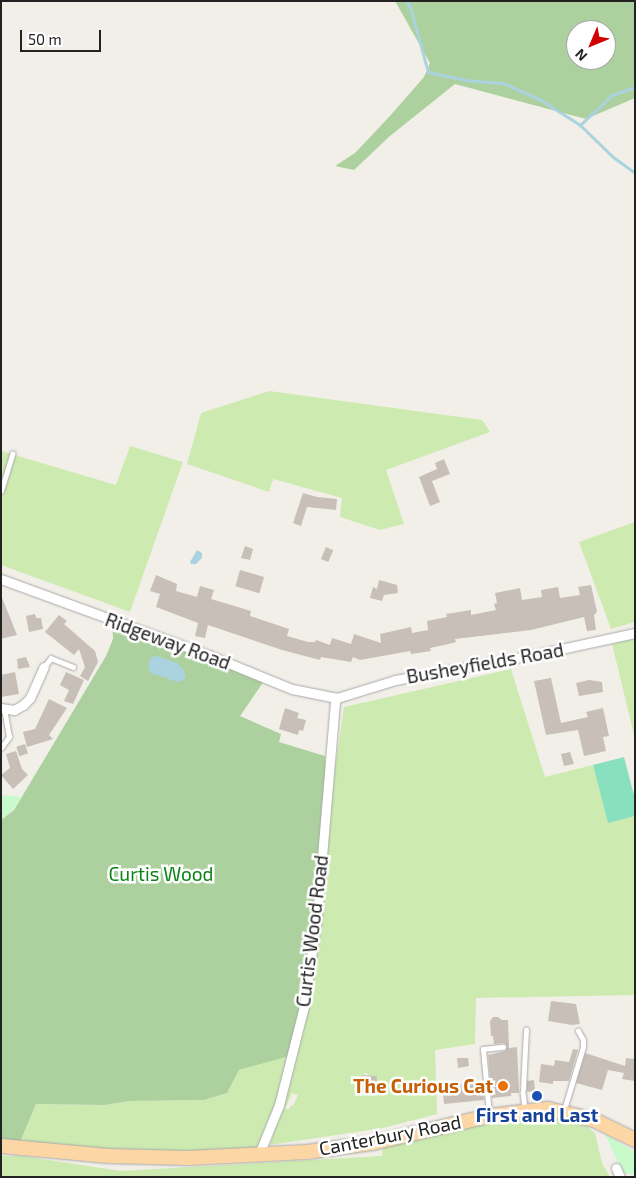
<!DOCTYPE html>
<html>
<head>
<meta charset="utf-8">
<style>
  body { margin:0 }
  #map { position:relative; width:636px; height:1178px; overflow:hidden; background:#f2efe9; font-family:"Exo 2",sans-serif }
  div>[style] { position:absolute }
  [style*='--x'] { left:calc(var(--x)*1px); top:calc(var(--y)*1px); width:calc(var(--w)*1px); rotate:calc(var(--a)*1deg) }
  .grass>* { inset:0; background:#cdebb0 }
  .forest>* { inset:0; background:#add19e }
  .park>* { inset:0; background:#c8facc }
  .pitch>* { inset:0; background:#88e0be }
  .water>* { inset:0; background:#aad3df }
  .stream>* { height:3px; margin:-1.5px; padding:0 1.5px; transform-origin:1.5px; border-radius:1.5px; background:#aad3df }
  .building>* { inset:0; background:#c7bfb8; transform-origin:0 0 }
  .roads { filter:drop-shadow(0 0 1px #a9a9a9) drop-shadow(0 0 1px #a9a9a9) }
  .service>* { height:4.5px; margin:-2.25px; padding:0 2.25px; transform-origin:2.25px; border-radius:2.25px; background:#fff }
  .minor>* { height:9px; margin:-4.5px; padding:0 4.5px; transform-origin:4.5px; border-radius:4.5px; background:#fff }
  .primary>* { height:14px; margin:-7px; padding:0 7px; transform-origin:7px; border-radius:7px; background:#fcd6a4 }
  .dots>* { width:14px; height:14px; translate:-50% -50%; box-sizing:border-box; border:2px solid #fff; border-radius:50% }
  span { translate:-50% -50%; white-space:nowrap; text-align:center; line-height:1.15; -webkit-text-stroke:5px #fff; paint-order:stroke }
  .street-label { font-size:19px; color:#222 }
  .park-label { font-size:19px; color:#0c8416 }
  .food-label { font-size:19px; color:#c56008; font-weight:700 }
  .right { translate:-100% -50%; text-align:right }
  .transit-label { font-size:19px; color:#164399; font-weight:700 }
  .frame { position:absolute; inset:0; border:2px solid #222; pointer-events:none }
  .north { position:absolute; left:566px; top:20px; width:50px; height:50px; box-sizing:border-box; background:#fff; border:1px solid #a7a7a7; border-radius:50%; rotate:225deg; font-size:14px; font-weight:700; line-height:20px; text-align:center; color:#222 }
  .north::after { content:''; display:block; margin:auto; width:18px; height:22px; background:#d40000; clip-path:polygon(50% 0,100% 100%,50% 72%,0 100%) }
  .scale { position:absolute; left:20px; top:30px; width:81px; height:22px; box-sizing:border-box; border:2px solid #222; border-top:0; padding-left:6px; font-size:15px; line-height:18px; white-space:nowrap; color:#222; -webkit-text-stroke:4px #fff; paint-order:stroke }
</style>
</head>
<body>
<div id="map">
  <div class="grass">
    <i style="clip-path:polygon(269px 391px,482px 420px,490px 432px,386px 470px,404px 524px,380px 530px,340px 517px,342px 498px,273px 479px,269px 492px,187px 464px,201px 413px)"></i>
    <i style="clip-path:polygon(130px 446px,183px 462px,130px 612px,1px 565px,1px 451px,116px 485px)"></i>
    <i style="clip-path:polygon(635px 522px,635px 622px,611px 629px,579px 542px)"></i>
    <i style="clip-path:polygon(633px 638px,635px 644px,635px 739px,612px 644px)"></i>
    <i style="clip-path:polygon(evenodd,511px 669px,545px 777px,593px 765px,608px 822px,635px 816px,635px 995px,476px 998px,475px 1044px,435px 1050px,437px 1114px,383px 1128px,270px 1145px,297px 1054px,293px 1055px,259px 1154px,18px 1147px,36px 1104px,105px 1105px,130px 1101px,204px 1100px,227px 1093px,239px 1070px,293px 1054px,344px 707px,511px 669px,364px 1073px,368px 1074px,367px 1080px,377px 1076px,377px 1081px,382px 1082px,381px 1089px,377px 1089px,376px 1094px,362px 1093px,364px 1073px,511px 669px,292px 1093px,298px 1095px,293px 1106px,291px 1105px,289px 1109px,285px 1109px,292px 1093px)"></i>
    <i style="clip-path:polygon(530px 1117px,561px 1117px,586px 1126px,595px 1133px,602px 1163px,610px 1177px,1px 1177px,1px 1156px,22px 1156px,121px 1171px,382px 1156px,383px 1145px,475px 1124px)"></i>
  </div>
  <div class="forest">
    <i style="clip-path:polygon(evenodd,395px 1px,635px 1px,635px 98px,586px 119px,455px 84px,390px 136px,354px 170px,335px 166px,355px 153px,389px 117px,424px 77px,430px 63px,395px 1px,576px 30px,606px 30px,606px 60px,576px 60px,576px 30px)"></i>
    <i style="clip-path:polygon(112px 620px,264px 681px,240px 716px,281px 734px,279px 742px,325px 756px,326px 793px,317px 916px,293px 1055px,239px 1070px,227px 1093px,204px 1100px,130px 1101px,105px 1105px,36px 1104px,18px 1147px,1px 1138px,1px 820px,14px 810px,106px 656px,113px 639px)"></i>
  </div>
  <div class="park">
    <i style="clip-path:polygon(1px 795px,22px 797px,13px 810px,1px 820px)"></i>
    <i style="clip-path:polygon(605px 1134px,635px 1152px,635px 1172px,632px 1175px,622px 1172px)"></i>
  </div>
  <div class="pitch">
    <i style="clip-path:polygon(624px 757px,635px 799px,635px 816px,608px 823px,593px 765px)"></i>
  </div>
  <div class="water">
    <i style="clip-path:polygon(197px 550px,202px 553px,202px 558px,196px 564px,191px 564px,190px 562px)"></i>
    <i style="clip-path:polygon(157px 656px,177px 663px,183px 669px,186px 676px,184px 680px,178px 682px,151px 673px,148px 668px,149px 662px,152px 657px)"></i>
  </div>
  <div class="stream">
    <i style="--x:406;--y:1;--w:7;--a:56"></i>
    <i style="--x:410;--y:7;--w:67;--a:74.5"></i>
    <i style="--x:428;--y:72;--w:38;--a:12"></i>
    <i style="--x:465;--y:80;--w:38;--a:5"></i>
    <i style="--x:503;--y:83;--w:42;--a:24.1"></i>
    <i style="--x:541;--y:100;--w:46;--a:32.7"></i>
    <i style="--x:580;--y:125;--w:46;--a:44.1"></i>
    <i style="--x:613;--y:157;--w:27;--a:36"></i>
    <i style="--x:580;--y:125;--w:44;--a:-43.2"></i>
    <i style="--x:612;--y:95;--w:24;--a:-19"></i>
  </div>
  <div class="building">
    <i style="clip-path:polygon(444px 459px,450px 474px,432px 481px,440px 502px,430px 506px,419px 477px,437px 469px,435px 463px)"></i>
    <i style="clip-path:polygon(303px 493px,317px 497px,337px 499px,336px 510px,307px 507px,301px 526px,293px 523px)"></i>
    <i style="clip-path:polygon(245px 546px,253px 549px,250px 560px,241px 558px)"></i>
    <i style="left:326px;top:547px;width:8px;height:13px;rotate:23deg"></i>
    <i style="left:240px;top:570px;width:25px;height:17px;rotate:16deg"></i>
    <i style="clip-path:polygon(156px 575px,177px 584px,176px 591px,197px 597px,200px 586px,214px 590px,211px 599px,251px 611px,250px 616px,289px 629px,287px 636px,308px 642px,315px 642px,316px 640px,330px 645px,332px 638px,351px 644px,354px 634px,381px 643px,380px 634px,411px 627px,412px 633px,428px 630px,427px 621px,447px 617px,446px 614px,471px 610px,471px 615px,496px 610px,494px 604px,497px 603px,495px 593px,520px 588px,522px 600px,542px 597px,541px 590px,558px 587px,560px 598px,580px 595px,578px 587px,591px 585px,597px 612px,594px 615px,596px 630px,587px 631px,584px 617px,531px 630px,455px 639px,456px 642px,449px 644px,430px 648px,431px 651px,411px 654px,410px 651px,360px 660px,353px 657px,351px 662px,321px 657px,320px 660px,282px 650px,208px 625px,205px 638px,195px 636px,198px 623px,156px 607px,160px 594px,150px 591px)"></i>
    <i style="clip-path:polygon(379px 580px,397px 585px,398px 593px,384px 595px,382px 601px,370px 598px,373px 587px,377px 589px)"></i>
    <i style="clip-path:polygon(1px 595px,17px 635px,1px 639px)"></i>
    <i style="clip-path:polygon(35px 614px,36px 618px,41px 618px,43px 629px,29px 632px,26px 616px)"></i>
    <i style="clip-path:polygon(59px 615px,67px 621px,64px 624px,95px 651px,98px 662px,88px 681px,80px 676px,85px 667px,79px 649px,74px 655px,45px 632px)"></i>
    <i style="clip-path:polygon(26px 657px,30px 667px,18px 669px,17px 659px)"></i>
    <i style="clip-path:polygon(15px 672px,19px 694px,1px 697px,1px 675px)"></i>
    <i style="clip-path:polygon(66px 672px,84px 680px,73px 704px,64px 701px,69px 690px,60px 685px)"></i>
    <i style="clip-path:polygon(551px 678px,561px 723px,588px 717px,586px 712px,603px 708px,609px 736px,603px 737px,606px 751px,584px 756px,578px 730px,546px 735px,534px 681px)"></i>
    <i style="clip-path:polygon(589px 680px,602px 682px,603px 692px,579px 696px,576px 683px)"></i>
    <i style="clip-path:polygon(49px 699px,67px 708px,49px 735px,53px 739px,27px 747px,23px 732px,35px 729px)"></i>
    <i style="clip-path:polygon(285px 708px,299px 713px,297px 718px,306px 720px,303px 731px,299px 730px,298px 735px,279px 729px)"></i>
    <i style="left:25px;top:744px;width:10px;height:9px;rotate:73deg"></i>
    <i style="clip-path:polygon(16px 751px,22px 769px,28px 775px,13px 789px,1px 775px,10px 768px,6px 754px)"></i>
    <i style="clip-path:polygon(570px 752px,574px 764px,564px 766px,561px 754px)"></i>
    <i style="clip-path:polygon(551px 1001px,576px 1004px,580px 1024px,572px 1025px,548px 1021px)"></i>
    <i style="clip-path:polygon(493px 1017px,498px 1017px,502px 1020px,508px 1020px,509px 1048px,517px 1047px,519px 1091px,519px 1093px,511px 1093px,511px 1096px,492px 1098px,488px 1055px,505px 1051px,507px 1047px,504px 1043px,494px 1044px,493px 1036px,491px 1036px,490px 1021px)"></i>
    <i style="clip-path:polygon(573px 1049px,578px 1050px,569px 1081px,553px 1081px,553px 1084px,539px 1082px,541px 1064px,554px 1066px,555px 1060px,569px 1062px)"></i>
    <i style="clip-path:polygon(585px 1053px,625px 1066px,626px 1058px,635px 1059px,635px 1081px,622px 1079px,624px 1073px,608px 1070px,602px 1090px,576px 1083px)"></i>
    <i style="clip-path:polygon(457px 1058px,468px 1058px,469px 1066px,458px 1068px)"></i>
    <i style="left:363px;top:1075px;width:14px;height:18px;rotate:4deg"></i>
    <i style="clip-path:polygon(534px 1080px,535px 1091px,527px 1092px,527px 1081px)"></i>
    <i style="clip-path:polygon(482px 1081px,484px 1100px,444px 1104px,443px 1093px,452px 1093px,452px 1085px)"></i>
  </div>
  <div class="roads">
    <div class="service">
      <i style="--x:1;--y:491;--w:39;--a:-73"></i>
      <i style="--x:44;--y:667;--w:11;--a:-52"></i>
      <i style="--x:51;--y:658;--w:24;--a:22"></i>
      <i style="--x:1;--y:748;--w:14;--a:-54"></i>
      <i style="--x:9;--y:737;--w:28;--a:-100"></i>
      <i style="--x:523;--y:1089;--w:59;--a:-87.1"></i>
      <i style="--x:523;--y:1092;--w:17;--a:83"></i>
      <i style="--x:564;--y:1110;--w:66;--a:-73.2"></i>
      <i style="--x:583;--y:1047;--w:7;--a:-90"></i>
      <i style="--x:583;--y:1040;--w:10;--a:-119"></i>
      <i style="--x:489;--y:1114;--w:65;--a:-95.3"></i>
      <i style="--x:483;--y:1049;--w:20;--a:-6"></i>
    </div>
    <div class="minor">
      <i style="--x:1;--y:579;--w:224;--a:20.1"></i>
      <i style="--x:211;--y:656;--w:87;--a:22.2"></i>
      <i style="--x:292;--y:689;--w:46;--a:11.3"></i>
      <i style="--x:335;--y:701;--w:4;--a:-56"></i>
      <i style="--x:337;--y:698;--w:61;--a:-17.2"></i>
      <i style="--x:395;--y:680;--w:150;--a:-10.3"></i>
      <i style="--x:543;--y:653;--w:94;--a:-12.3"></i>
      <i style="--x:1;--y:708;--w:13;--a:9"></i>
      <i style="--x:14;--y:710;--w:10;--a:-29"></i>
      <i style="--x:23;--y:705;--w:10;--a:-45"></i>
      <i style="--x:30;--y:698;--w:34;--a:-66"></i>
      <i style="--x:259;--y:1154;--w:53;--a:-67.8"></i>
      <i style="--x:279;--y:1105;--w:102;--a:-75.8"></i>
      <i style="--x:304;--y:1006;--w:91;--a:-81.8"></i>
      <i style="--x:317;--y:916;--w:216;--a:-85.2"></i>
      <i style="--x:616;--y:1168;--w:10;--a:66"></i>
    </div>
    <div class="primary">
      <i style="--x:1;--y:1146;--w:108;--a:5.3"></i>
      <i style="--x:109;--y:1156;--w:79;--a:1.5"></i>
      <i style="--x:188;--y:1158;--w:119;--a:-2.9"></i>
      <i style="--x:307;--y:1152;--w:67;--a:-7.8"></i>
      <i style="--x:373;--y:1143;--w:119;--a:-13.1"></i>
      <i style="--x:489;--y:1116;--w:59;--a:-6.8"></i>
      <i style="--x:548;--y:1109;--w:47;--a:13.4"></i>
      <i style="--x:594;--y:1120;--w:46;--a:26"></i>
    </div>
  </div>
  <div class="dots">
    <i style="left:503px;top:1086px;background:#e8710a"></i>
    <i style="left:537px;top:1096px;background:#1a4fb4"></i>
  </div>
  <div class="street-label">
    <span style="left:168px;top:641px;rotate:20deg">Ridgeway Road</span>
    <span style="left:485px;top:663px;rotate:-10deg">Busheyfields Road</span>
    <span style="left:312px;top:931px;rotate:-83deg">Curtis Wood Road</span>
    <span style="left:390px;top:1135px;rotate:-11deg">Canterbury Road</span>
  </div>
  <div class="park-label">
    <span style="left:161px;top:874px">Curtis Wood</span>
  </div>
  <div class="food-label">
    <span class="right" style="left:493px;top:1086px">The Curious Cat</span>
  </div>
  <div class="transit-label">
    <span style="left:537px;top:1115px">First and Last</span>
  </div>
  <div class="frame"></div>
  <div class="north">N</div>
  <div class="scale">50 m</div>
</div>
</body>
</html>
